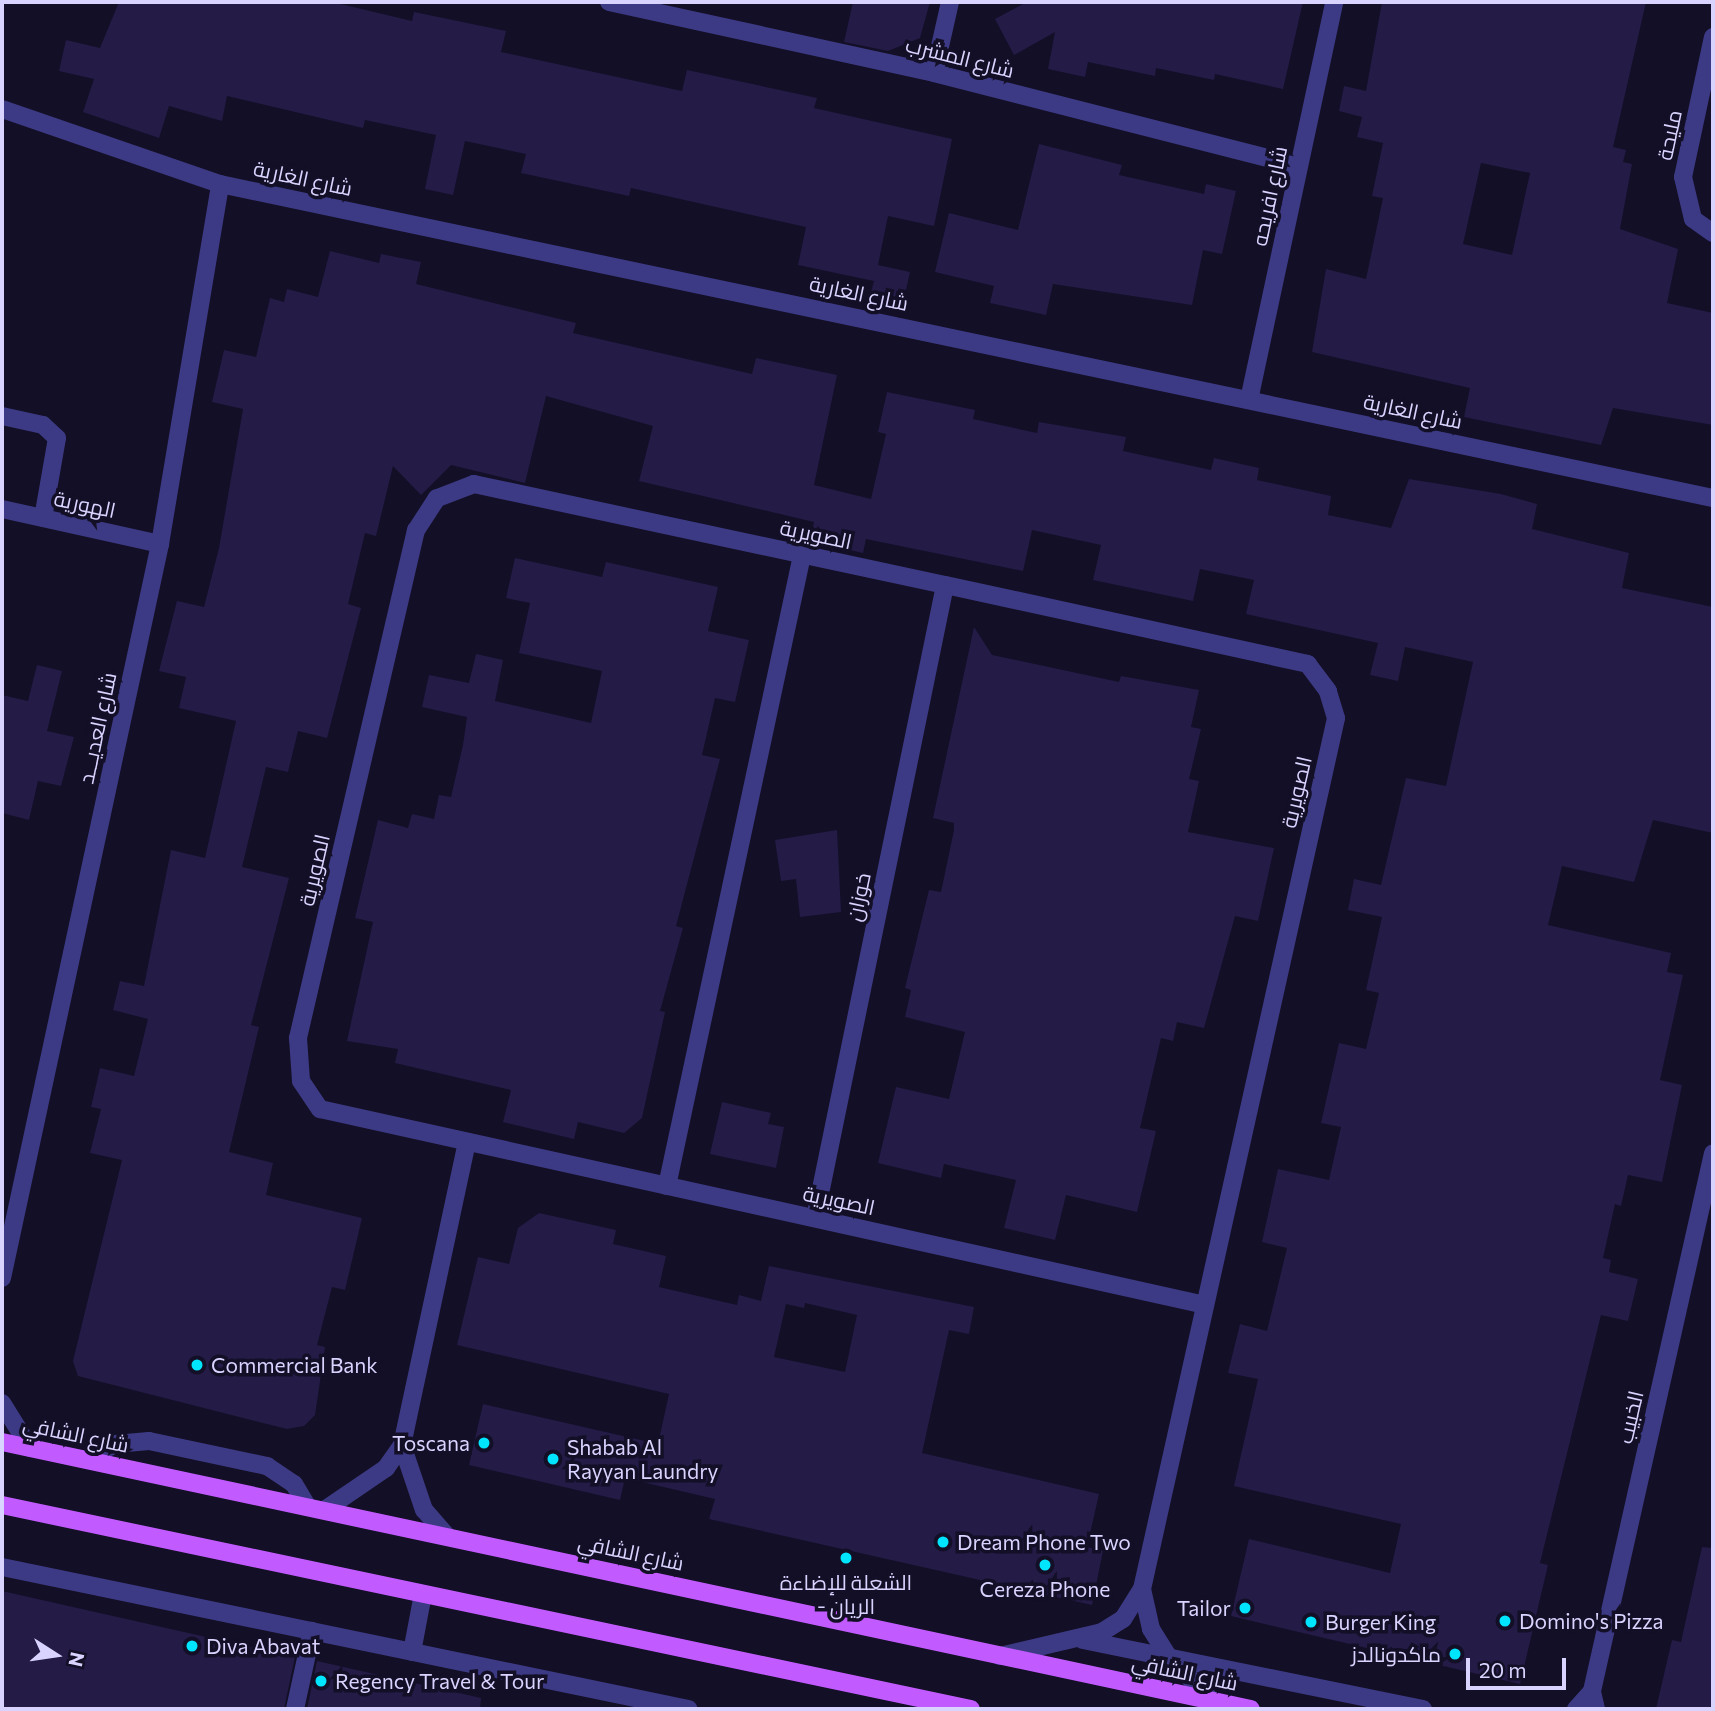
<!DOCTYPE html>
<html>
<head>
<meta charset="utf-8">
<style>
  body { margin:0 }
  #map { position:relative; width:1715px; height:1711px; overflow:hidden; background:#130f26; font-family:Commissioner,Cairo,sans-serif }
  div>[style] { position:absolute }
  [style*='--x'] { left:calc(var(--x)*1px); top:calc(var(--y)*1px); width:calc(var(--w)*1px); rotate:calc(var(--a)*1deg) }
  .building>* { inset:0; background:#241b47 }
  .minor>* { height:18px; margin:-9px; padding:0 9px; transform-origin:9px; border-radius:9px; background:#3d3a85 }
  .major>* { height:18px; margin:-9px; padding:0 9px; transform-origin:9px; border-radius:9px; background:#c25bff }
  .dots>* { width:19px; height:19px; translate:-50% -50%; box-sizing:border-box; border:4px solid #130f26; border-radius:50% }
  span { translate:-50% -50%; white-space:nowrap; text-align:center; line-height:1.15; -webkit-text-stroke:7px #130f26; paint-order:stroke }
  .street-label { font-size:21px; color:#d9d4ff }
  .poi-label { font-size:21px; color:#d9d4ff }
  .left { translate:0 -50%; text-align:left }
  .right { translate:-100% -50%; text-align:right }
  .frame { position:absolute; inset:0; border:4px solid #d9d4ff; pointer-events:none }
  .north { position:absolute; left:21px; top:1620px; width:70px; height:70px; -webkit-text-stroke:5px #130f26; paint-order:stroke; rotate:102deg; font-size:19px; font-weight:700; line-height:28px; text-align:center; color:#d9d4ff }
  .north::after { content:''; display:block; margin:auto; width:24px; height:32px; background:#d9d4ff; clip-path:polygon(50% 0,100% 100%,50% 72%,0 100%) }
  .scale { position:absolute; left:1466px; top:1658px; width:100px; height:32px; box-sizing:border-box; border:4px solid #d9d4ff; border-top:0; padding-left:9px; font-size:21px; line-height:24px; white-space:nowrap; color:#d9d4ff; -webkit-text-stroke:5px #130f26; paint-order:stroke }
</style>
</head>
<body>
<div id="map">
  <div class="building">
    <i style="clip-path:polygon(119px 2px,332px 2px,412px 21px,414px 12px,506px 31px,501px 52px,682px 91px,687px 70px,817px 98px,814px 108px,952px 139px,934px 226px,888px 216px,878px 265px,910px 272px,904px 299px,871px 292px,874px 281px,798px 265px,806px 227px,631px 188px,629px 196px,521px 173px,526px 154px,465px 141px,453px 195px,425px 189px,436px 135px,365px 120px,363px 128px,227px 96px,222px 121px,169px 106px,159px 138px,83px 112px,94px 79px,59px 71px,66px 40px,100px 48px)"></i>
    <i style="clip-path:polygon(853px 2px,930px 2px,920px 38px,888px 51px,844px 42px)"></i>
    <i style="clip-path:polygon(1027px 2px,1303px 2px,1283px 89px,1215px 74px,1214px 80px,1156px 68px,1155px 76px,1088px 62px,1085px 77px,1048px 69px,1055px 32px,1014px 55px,995px 19px)"></i>
    <i style="clip-path:polygon(evenodd,1382px 2px,1646px 2px,1613px 147px,1626px 150px,1623px 162px,1632px 164px,1620px 229px,1678px 249px,1667px 303px,1713px 313px,1713px 425px,1613px 408px,1601px 445px,1464px 417px,1470px 388px,1312px 352px,1326px 269px,1366px 279px,1383px 198px,1372px 196px,1383px 143px,1357px 137px,1362px 117px,1339px 111px,1344px 86px,1366px 91px,1382px 2px,1481px 163px,1530px 173px,1512px 255px,1463px 244px,1481px 163px)"></i>
    <i style="clip-path:polygon(1039px 144px,1122px 165px,1119px 175px,1204px 194px,1206px 184px,1236px 191px,1222px 254px,1203px 250px,1192px 305px,1053px 284px,1046px 315px,990px 303px,994px 286px,935px 272px,949px 213px,1018px 230px)"></i>
    <i style="clip-path:polygon(330px 251px,379px 263px,381px 254px,421px 262px,416px 284px,576px 323px,573px 333px,752px 374px,756px 358px,837px 375px,814px 485px,871px 499px,886px 434px,878px 432px,887px 392px,975px 410px,973px 419px,1037px 433px,1039px 422px,1126px 437px,1123px 451px,1211px 470px,1214px 458px,1259px 468px,1257px 480px,1331px 496px,1328px 515px,1391px 528px,1409px 479px,1501px 494px,1537px 504px,1532px 529px,1629px 553px,1622px 588px,1713px 607px,1713px 833px,1653px 820px,1634px 882px,1562px 866px,1548px 925px,1671px 953px,1667px 972px,1683px 975px,1660px 1080px,1682px 1085px,1662px 1182px,1628px 1175px,1621px 1206px,1615px 1204px,1603px 1258px,1611px 1260px,1609px 1272px,1638px 1279px,1628px 1321px,1601px 1315px,1540px 1563px,1548px 1565px,1520px 1684px,1231px 1616px,1249px 1539px,1390px 1573px,1401px 1524px,1234px 1486px,1258px 1379px,1228px 1373px,1240px 1324px,1267px 1331px,1287px 1248px,1262px 1242px,1278px 1169px,1329px 1180px,1341px 1127px,1321px 1123px,1339px 1043px,1366px 1049px,1379px 993px,1366px 990px,1382px 917px,1348px 910px,1354px 879px,1381px 885px,1406px 778px,1446px 786px,1473px 662px,1405px 647px,1398px 681px,1370px 675px,1378px 643px,1246px 614px,1254px 580px,1200px 569px,1193px 601px,1093px 580px,1101px 545px,1032px 530px,1023px 571px,866px 539px,863px 553px,810px 541px,814px 522px,639px 481px,653px 426px,546px 396px,525px 483px,451px 465px,421px 495px,393px 466px,376px 536px,365px 533px,348px 604px,361px 608px,327px 738px,298px 731px,288px 772px,266px 767px,242px 867px,289px 878px,251px 1025px,259px 1027px,229px 1152px,273px 1163px,266px 1195px,362px 1218px,345px 1290px,332px 1287px,317px 1345px,325px 1347px,315px 1415px,304px 1426px,287px 1429px,78px 1376px,73px 1361px,122px 1160px,90px 1153px,101px 1109px,91px 1107px,100px 1068px,134px 1076px,148px 1019px,113px 1010px,120px 981px,144px 986px,171px 850px,205px 858px,236px 721px,179px 708px,186px 677px,159px 671px,177px 601px,204px 607px,219px 548px,243px 409px,212px 402px,224px 350px,256px 357px,270px 298px,284px 302px,287px 289px,318px 297px)"></i>
    <i style="clip-path:polygon(515px 558px,602px 577px,606px 562px,718px 587px,708px 631px,749px 640px,735px 702px,715px 698px,702px 755px,720px 759px,676px 926px,683px 928px,660px 1011px,665px 1012px,642px 1118px,624px 1133px,578px 1122px,574px 1139px,503px 1122px,511px 1090px,395px 1063px,398px 1049px,347px 1041px,373px 922px,355px 918px,378px 820px,408px 828px,412px 814px,434px 819px,439px 795px,451px 797px,463px 745px,467px 717px,422px 707px,429px 675px,469px 683px,476px 654px,503px 660px,495px 701px,591px 723px,602px 671px,519px 653px,530px 603px,506px 598px)"></i>
    <i style="clip-path:polygon(974px 627px,992px 655px,1119px 682px,1121px 676px,1199px 690px,1191px 727px,1201px 729px,1189px 779px,1199px 781px,1188px 832px,1274px 848px,1258px 921px,1235px 916px,1204px 1028px,1177px 1022px,1173px 1041px,1161px 1038px,1140px 1128px,1156px 1131px,1137px 1212px,1066px 1195px,1055px 1240px,1004px 1228px,1016px 1180px,944px 1164px,941px 1178px,878px 1163px,896px 1087px,949px 1099px,965px 1032px,905px 1017px,911px 990px,905px 988px,929px 890px,941px 892px,954px 830px,954px 823px,933px 818px)"></i>
    <i style="clip-path:polygon(37px 665px,62px 671px,47px 731px,74px 737px,61px 786px,38px 781px,29px 820px,2px 813px,2px 695px,28px 701px)"></i>
    <i style="clip-path:polygon(837px 830px,841px 912px,800px 917px,796px 879px,781px 881px,775px 840px)"></i>
    <i style="clip-path:polygon(722px 1102px,771px 1113px,768px 1124px,784px 1127px,776px 1168px,710px 1154px)"></i>
    <i style="clip-path:polygon(evenodd,539px 1213px,616px 1230px,613px 1244px,666px 1256px,659px 1287px,737px 1305px,739px 1295px,761px 1301px,769px 1266px,974px 1307px,969px 1334px,949px 1330px,922px 1453px,1099px 1494px,1087px 1547px,1103px 1551px,1092px 1605px,709px 1519px,715px 1499px,625px 1478px,620px 1500px,469px 1465px,483px 1404px,658px 1444px,669px 1394px,457px 1345px,478px 1257px,509px 1264px,518px 1228px,539px 1213px,805px 1303px,857px 1315px,845px 1372px,774px 1357px,786px 1304px,804px 1308px,805px 1303px)"></i>
    <i style="clip-path:polygon(1702px 1547px,1713px 1548px,1713px 1709px,1656px 1709px,1672px 1640px,1681px 1642px)"></i>
    <i style="clip-path:polygon(2px 1591px,295px 1657px,284px 1709px,2px 1709px)"></i>
    <i style="clip-path:polygon(317px 1661px,481px 1698px,480px 1709px,307px 1709px)"></i>
  </div>
  <div class="minor">
    <i style="--x:609;--y:2;--w:333;--a:12.3"></i>
    <i style="--x:934;--y:73;--w:376;--a:14.3"></i>
    <i style="--x:1713;--y:37;--w:143;--a:102.1"></i>
    <i style="--x:1683;--y:177;--w:43;--a:76.6"></i>
    <i style="--x:1693;--y:219;--w:24;--a:35"></i>
    <i style="--x:934;--y:73;--w:73;--a:-77.3"></i>
    <i style="--x:2;--y:109;--w:231;--a:19"></i>
    <i style="--x:220;--y:184;--w:1526;--a:11.88"></i>
    <i style="--x:1249;--y:400;--w:407;--a:-77.9"></i>
    <i style="--x:2;--y:416;--w:42;--a:12.4"></i>
    <i style="--x:43;--y:425;--w:19;--a:43"></i>
    <i style="--x:57;--y:438;--w:81;--a:99.9"></i>
    <i style="--x:2;--y:509;--w:162;--a:12.5"></i>
    <i style="--x:667;--y:1186;--w:645;--a:-77.92"></i>
    <i style="--x:815;--y:1218;--w:646;--a:-78.39"></i>
    <i style="--x:2;--y:1278;--w:751;--a:-77.85"></i>
    <i style="--x:160;--y:544;--w:365;--a:-80.5"></i>
    <i style="--x:2;--y:1403;--w:53;--a:58.1"></i>
    <i style="--x:86;--y:1459;--w:33;--a:-27"></i>
    <i style="--x:115;--y:1444;--w:34;--a:-5"></i>
    <i style="--x:149;--y:1441;--w:121;--a:12"></i>
    <i style="--x:267;--y:1466;--w:32;--a:34"></i>
    <i style="--x:294;--y:1484;--w:26;--a:59"></i>
    <i style="--x:326;--y:1509;--w:73;--a:-34.3"></i>
    <i style="--x:386;--y:1468;--w:28;--a:-55"></i>
    <i style="--x:446;--y:1535;--w:33;--a:-131"></i>
    <i style="--x:424;--y:1510;--w:69;--a:-108.7"></i>
    <i style="--x:402;--y:1445;--w:310;--a:-77.9"></i>
    <i style="--x:2;--y:1567;--w:701;--a:11.69"></i>
    <i style="--x:1142;--y:1589;--w:892;--a:-77.44"></i>
    <i style="--x:1336;--y:718;--w:28;--a:-107"></i>
    <i style="--x:1328;--y:691;--w:34;--a:-127"></i>
    <i style="--x:1308;--y:664;--w:371;--a:-167.7"></i>
    <i style="--x:945;--y:585;--w:482;--a:-167.9"></i>
    <i style="--x:474;--y:484;--w:40;--a:159"></i>
    <i style="--x:437;--y:498;--w:38;--a:123"></i>
    <i style="--x:416;--y:530;--w:522;--a:103.08"></i>
    <i style="--x:298;--y:1038;--w:43;--a:86"></i>
    <i style="--x:301;--y:1081;--w:34;--a:56"></i>
    <i style="--x:320;--y:1109;--w:902;--a:12.48"></i>
    <i style="--x:1083;--y:1640;--w:347;--a:11.5"></i>
    <i style="--x:412;--y:1652;--w:59;--a:-79.3"></i>
    <i style="--x:1000;--y:1656;--w:105;--a:-13.2"></i>
    <i style="--x:1102;--y:1632;--w:25;--a:-32"></i>
    <i style="--x:1123;--y:1619;--w:36;--a:-58"></i>
    <i style="--x:1142;--y:1589;--w:41;--a:77.3"></i>
    <i style="--x:1151;--y:1629;--w:31;--a:58"></i>
    <i style="--x:1167;--y:1655;--w:64;--a:45.6"></i>
    <i style="--x:295;--y:1709;--w:80;--a:-77.7"></i>
    <i style="--x:1576;--y:1709;--w:24;--a:-48"></i>
    <i style="--x:1596;--y:1709;--w:18;--a:-103"></i>
    <i style="--x:1592;--y:1691;--w:551;--a:-77.32"></i>
  </div>
  <div class="major">
    <i style="--x:2;--y:1442;--w:1277;--a:12.07"></i>
    <i style="--x:2;--y:1505;--w:990;--a:11.89"></i>
  </div>
  <div class="dots">
    <i style="left:197px;top:1365px;background:#00e5ff"></i>
    <i style="left:484px;top:1443px;background:#00e5ff"></i>
    <i style="left:553px;top:1459px;background:#00e5ff"></i>
    <i style="left:943px;top:1542px;background:#00e5ff"></i>
    <i style="left:846px;top:1558px;background:#00e5ff"></i>
    <i style="left:1045px;top:1565px;background:#00e5ff"></i>
    <i style="left:1245px;top:1608px;background:#00e5ff"></i>
    <i style="left:1505px;top:1621px;background:#00e5ff"></i>
    <i style="left:1311px;top:1622px;background:#00e5ff"></i>
    <i style="left:192px;top:1646px;background:#00e5ff"></i>
    <i style="left:1455px;top:1654px;background:#00e5ff"></i>
    <i style="left:321px;top:1681px;background:#00e5ff"></i>
  </div>
  <div class="street-label">
    <span style="left:960px;top:57px;rotate:14deg">شارع المشرب</span>
    <span style="left:1669px;top:135px;rotate:-78deg">مليحة</span>
    <span style="left:303px;top:178px;rotate:12deg">شارع الغارية</span>
    <span style="left:1269px;top:196px;rotate:-78deg">شارع افريحه</span>
    <span style="left:859px;top:293px;rotate:12deg">شارع الغارية</span>
    <span style="left:1413px;top:411px;rotate:12deg">شارع الغارية</span>
    <span style="left:85px;top:504px;rotate:12deg">الهورية</span>
    <span style="left:816px;top:534px;rotate:12deg">الصويرية</span>
    <span style="left:97px;top:728px;rotate:-78deg">شارع العديـــد</span>
    <span style="left:1296px;top:792px;rotate:-77deg">الصويرية</span>
    <span style="left:314px;top:870px;rotate:-77deg">الصويرية</span>
    <span style="left:858px;top:897px;rotate:-78deg">خوزان</span>
    <span style="left:839px;top:1200px;rotate:12deg">الصويرية</span>
    <span style="left:1630px;top:1417px;rotate:-77deg">الخبيب</span>
    <span style="left:76px;top:1434px;rotate:12deg">شارع الشافي</span>
    <span style="left:631px;top:1552px;rotate:12deg">شارع الشافي</span>
    <span style="left:1185px;top:1672px;rotate:12deg">شارع الشافي</span>
  </div>
  <div class="poi-label">
    <span class="left" style="left:211px;top:1365px">Commercial Bank</span>
    <span class="right" style="left:470px;top:1443px">Toscana</span>
    <span class="left" style="left:567px;top:1459px">Shabab Al<br>Rayyan Laundry</span>
    <span class="left" style="left:957px;top:1542px">Dream Phone Two</span>
    <span style="left:846px;top:1594px">الشعلة للإضاءة<br>- الريان</span>
    <span style="left:1045px;top:1589px">Cereza Phone</span>
    <span class="right" style="left:1231px;top:1608px">Tailor</span>
    <span class="left" style="left:1519px;top:1621px">Domino's Pizza</span>
    <span class="left" style="left:1325px;top:1622px">Burger King</span>
    <span class="left" style="left:206px;top:1646px">Diva Abavat</span>
    <span class="right" style="left:1441px;top:1654px">ماكدونالدز</span>
    <span class="left" style="left:335px;top:1681px">Regency Travel &amp; Tour</span>
  </div>
  <div class="frame"></div>
  <div class="north">N</div>
  <div class="scale">20 m</div>
</div>
</body>
</html>
